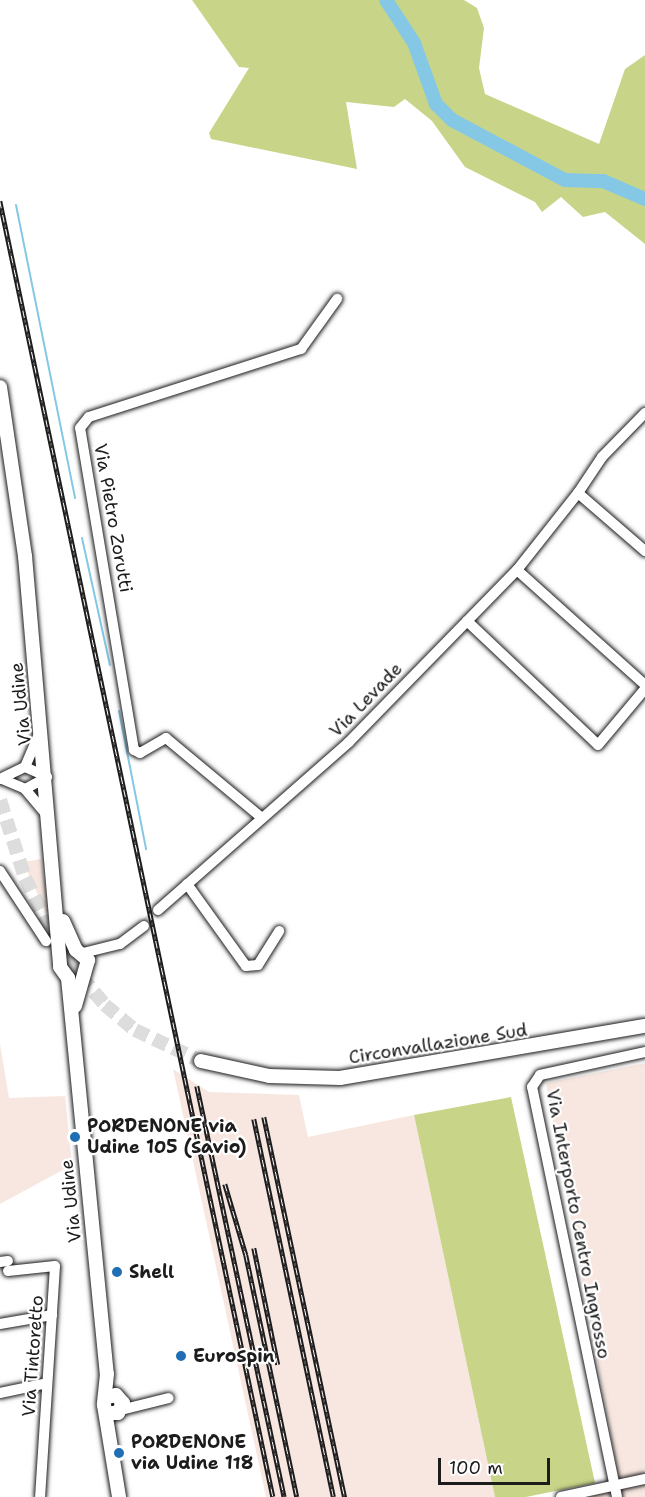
<!DOCTYPE html>
<html>
<head>
<meta charset="utf-8">
<style>
  body { margin:0 }
  #map { position:relative; width:645px; height:1497px; overflow:hidden; background:#fff; font-family:"Shantell Sans",sans-serif }
  div>[style] { position:absolute }
  [style*='--x'] { left:calc(var(--x)*1px); top:calc(var(--y)*1px); width:calc(var(--w)*1px); rotate:calc(var(--a)*1deg) }
  .built>* { inset:0; background:#f7e7e0 }
  .green>* { inset:0; background:#c8d588 }
  .stream>* { height:2px; margin:-1px; padding:0 1px; transform-origin:1px; border-radius:1px; background:#85c8e6 }
  .river>* { height:14px; margin:-7px; padding:0 7px; transform-origin:7px; border-radius:7px; background:#85c8e6 }
  .minor-tunnel>* { height:10px; margin-top:-5px; transform-origin:0; background:repeating-linear-gradient(90deg,#ddd 0 10px,transparent 0 15px) }
  .major-tunnel>* { height:14px; margin-top:-7px; transform-origin:0; background:repeating-linear-gradient(90deg,#ddd 0 14px,transparent 0 21px) }
  .roads { filter:drop-shadow(0 0 2px #1c1c1c) drop-shadow(0 0 2px #1c1c1c) }
  .minor>* { height:10px; margin:-5px; padding:0 5px; transform-origin:5px; border-radius:5px; background:#fff }
  .major>* { height:14px; margin:-7px; padding:0 7px; transform-origin:7px; border-radius:7px; background:#fff }
  .rail>* { height:4.5px; margin-top:-2.25px; transform-origin:0; background:repeating-linear-gradient(90deg,#fff 0 7px,#1c1c1c 0 14px); box-sizing:border-box; border-block:2px solid #1c1c1c }
  .dots>* { width:16px; height:16px; translate:-50% -50%; box-sizing:border-box; border:3px solid #fff; border-radius:50% }
  span { translate:-50% -50%; white-space:nowrap; text-align:center; line-height:1.15; -webkit-text-stroke:4.5px #fff; paint-order:stroke }
  .street-label { font-size:18px; color:#1c1c1c }
  .poi-label { font-size:18px; color:#1c1c1c; font-weight:700 }
  .left { translate:0 -50%; text-align:left }
  .scale { position:absolute; left:438px; top:1458px; width:112px; height:27px; box-sizing:border-box; border:3px solid #1c1c1c; border-top:0; padding-left:8px; font-size:18px; line-height:21px; white-space:nowrap; color:#1c1c1c; -webkit-text-stroke:4px #fff; paint-order:stroke }
</style>
</head>
<body>
<div id="map">
  <div class="built">
    <i style="clip-path:polygon(41px 859px,49px 912px,46px 913px,23px 862px)"></i>
    <i style="clip-path:polygon(0 1044px,9px 1098px,65px 1096px,72px 1165px,0 1204px)"></i>
    <i style="clip-path:polygon(645px 1063px,645px 1497px,588px 1497px,621px 1489px,546px 1083px)"></i>
    <i style="clip-path:polygon(173px 1069px,209px 1092px,299px 1095px,308px 1137px,414px 1115px,495px 1497px,266px 1497px)"></i>
  </div>
  <div class="green">
    <i style="clip-path:polygon(192px 0,464px 0,477px 8px,484px 28px,479px 68px,485px 94px,599px 144px,625px 69px,645px 55px,645px 244px,605px 212px,583px 217px,561px 197px,542px 212px,535px 202px,465px 167px,432px 121px,405px 99px,394px 107px,346px 102px,357px 169px,211px 139px,209px 133px,249px 68px,239px 67px)"></i>
    <i style="clip-path:polygon(511px 1097px,595px 1483px,526px 1497px,495px 1497px,414px 1115px)"></i>
  </div>
  <div class="stream">
    <i style="--x:16;--y:205;--w:299;--a:78.6"></i>
    <i style="--x:82;--y:538;--w:130;--a:77.6"></i>
    <i style="--x:119;--y:711;--w:141;--a:78.9"></i>
  </div>
  <div class="river">
    <i style="--x:386;--y:0;--w:51;--a:56.9"></i>
    <i style="--x:414;--y:43;--w:65;--a:70.2"></i>
    <i style="--x:436;--y:104;--w:23;--a:45"></i>
    <i style="--x:452;--y:120;--w:128;--a:28"></i>
    <i style="--x:565;--y:180;--w:38;--a:2"></i>
    <i style="--x:603;--y:181;--w:46;--a:23.2"></i>
  </div>
  <div class="minor-tunnel">
    <i style="--x:144;--y:926;--w:21;--a:-49"></i>
  </div>
  <div class="major-tunnel">
    <i style="--x:0;--y:800;--w:82;--a:72.2"></i>
    <i style="--x:25;--y:878;--w:92;--a:62.9"></i>
    <i style="--x:67;--y:960;--w:59;--a:49.8"></i>
    <i style="--x:105;--y:1005;--w:39;--a:40"></i>
    <i style="--x:135;--y:1030;--w:73;--a:25.2"></i>
  </div>
  <div class="roads">
    <div class="minor">
      <i style="--x:578;--y:493;--w:43;--a:-56.3"></i>
      <i style="--x:602;--y:457;--w:62;--a:-45.7"></i>
      <i style="--x:517;--y:570;--w:172;--a:41.9"></i>
      <i style="--x:467;--y:621;--w:180;--a:43.4"></i>
      <i style="--x:598;--y:745;--w:73;--a:-50"></i>
      <i style="--x:25;--y:767;--w:34;--a:-67"></i>
      <i style="--x:0;--y:779;--w:28;--a:-26"></i>
      <i style="--x:25;--y:767;--w:24;--a:24"></i>
      <i style="--x:47;--y:777;--w:25;--a:151"></i>
      <i style="--x:2;--y:779;--w:25;--a:23"></i>
      <i style="--x:25;--y:789;--w:34;--a:50"></i>
      <i style="--x:262;--y:818;--w:125;--a:-140.2"></i>
      <i style="--x:166;--y:738;--w:30;--a:150"></i>
      <i style="--x:140;--y:753;--w:7;--a:-153"></i>
      <i style="--x:134;--y:750;--w:326;--a:-99.5"></i>
      <i style="--x:80;--y:428;--w:14;--a:-51"></i>
      <i style="--x:89;--y:417;--w:223;--a:-17.8"></i>
      <i style="--x:301;--y:349;--w:62;--a:-54.2"></i>
      <i style="--x:0;--y:871;--w:84;--a:56.7"></i>
      <i style="--x:187;--y:884;--w:101;--a:54.3"></i>
      <i style="--x:246;--y:966;--w:12;--a:-5"></i>
      <i style="--x:258;--y:965;--w:40;--a:-58"></i>
      <i style="--x:158;--y:910;--w:254;--a:-41.3"></i>
      <i style="--x:349;--y:742;--w:240;--a:-45.7"></i>
      <i style="--x:517;--y:570;--w:98;--a:-51.6"></i>
      <i style="--x:578;--y:493;--w:89;--a:40.9"></i>
      <i style="--x:83;--y:953;--w:38;--a:-14"></i>
      <i style="--x:120;--y:944;--w:30;--a:-37"></i>
      <i style="--x:0;--y:1262;--w:8;--a:-7"></i>
      <i style="--x:8;--y:1271;--w:47;--a:-6.1"></i>
      <i style="--x:55;--y:1266;--w:231;--a:93.7"></i>
      <i style="--x:0;--y:1324;--w:53;--a:-9.8"></i>
      <i style="--x:0;--y:1393;--w:48;--a:-12"></i>
      <i style="--x:121;--y:1410;--w:49;--a:-14"></i>
      <i style="--x:561;--y:1497;--w:86;--a:-12.1"></i>
      <i style="--x:617;--y:1497;--w:419;--a:-101.7"></i>
      <i style="--x:532;--y:1087;--w:14;--a:-56"></i>
      <i style="--x:540;--y:1075;--w:107;--a:-12.4"></i>
    </div>
    <div class="major">
      <i style="--x:0;--y:387;--w:171;--a:81.6"></i>
      <i style="--x:25;--y:556;--w:412;--a:85.1"></i>
      <i style="--x:60;--y:967;--w:14;--a:54"></i>
      <i style="--x:68;--y:978;--w:398;--a:84.4"></i>
      <i style="--x:107;--y:1374;--w:31;--a:96"></i>
      <i style="--x:104;--y:1405;--w:93;--a:80.7"></i>
      <i style="--x:63;--y:921;--w:32;--a:66"></i>
      <i style="--x:76;--y:950;--w:16;--a:40"></i>
      <i style="--x:88;--y:960;--w:48;--a:105.8"></i>
      <i style="--x:201;--y:1061;--w:70;--a:12.4"></i>
      <i style="--x:269;--y:1076;--w:71;--a:1.6"></i>
      <i style="--x:340;--y:1078;--w:309;--a:-9.7"></i>
      <i style="--x:108;--y:1397;--w:8;--a:-14"></i>
      <i style="--x:116;--y:1395;--w:11;--a:49"></i>
      <i style="--x:123;--y:1403;--w:11;--a:117"></i>
      <i style="--x:118;--y:1413;--w:9;--a:180"></i>
    </div>
  </div>
  <div class="rail">
    <i style="--x:0;--y:201;--w:1324;--a:78.1"></i>
    <i style="--x:197;--y:1086;--w:420;--a:78"></i>
    <i style="--x:264;--y:1117;--w:389;--a:78"></i>
    <i style="--x:254;--y:1119;--w:386;--a:78.1"></i>
    <i style="--x:225;--y:1184;--w:74;--a:73.5"></i>
    <i style="--x:246;--y:1255;--w:247;--a:78.1"></i>
    <i style="--x:254;--y:1248;--w:119;--a:78.4"></i>
  </div>
  <div class="dots">
    <i style="left:75px;top:1137px;background:#1f6fb2"></i>
    <i style="left:117px;top:1272px;background:#1f6fb2"></i>
    <i style="left:181px;top:1356px;background:#1f6fb2"></i>
    <i style="left:119px;top:1453px;background:#1f6fb2"></i>
  </div>
  <div class="street-label">
    <span style="left:113px;top:518px;rotate:80deg">Via Pietro Zorutti</span>
    <span style="left:366px;top:700px;rotate:-46deg">Via Levade</span>
    <span style="left:21px;top:704px;rotate:-96deg">Via Udine</span>
    <span style="left:438px;top:1044px;rotate:-9deg">Circonvallazione Sud</span>
    <span style="left:71px;top:1201px;rotate:-96deg">Via Udine</span>
    <span style="left:578px;top:1224px;rotate:79deg">Via Interporto Centro Ingrosso</span>
    <span style="left:33px;top:1356px;rotate:-86deg">Via Tintoretto</span>
  </div>
  <div class="poi-label">
    <span class="left" style="left:87px;top:1137px">PORDENONE via<br>Udine 105 (Savio)</span>
    <span class="left" style="left:129px;top:1272px">Shell</span>
    <span class="left" style="left:193px;top:1356px">EuroSpin</span>
    <span class="left" style="left:131px;top:1453px">PORDENONE<br>via Udine 118</span>
  </div>
  <div class="scale">100 m</div>
</div>
</body>
</html>
